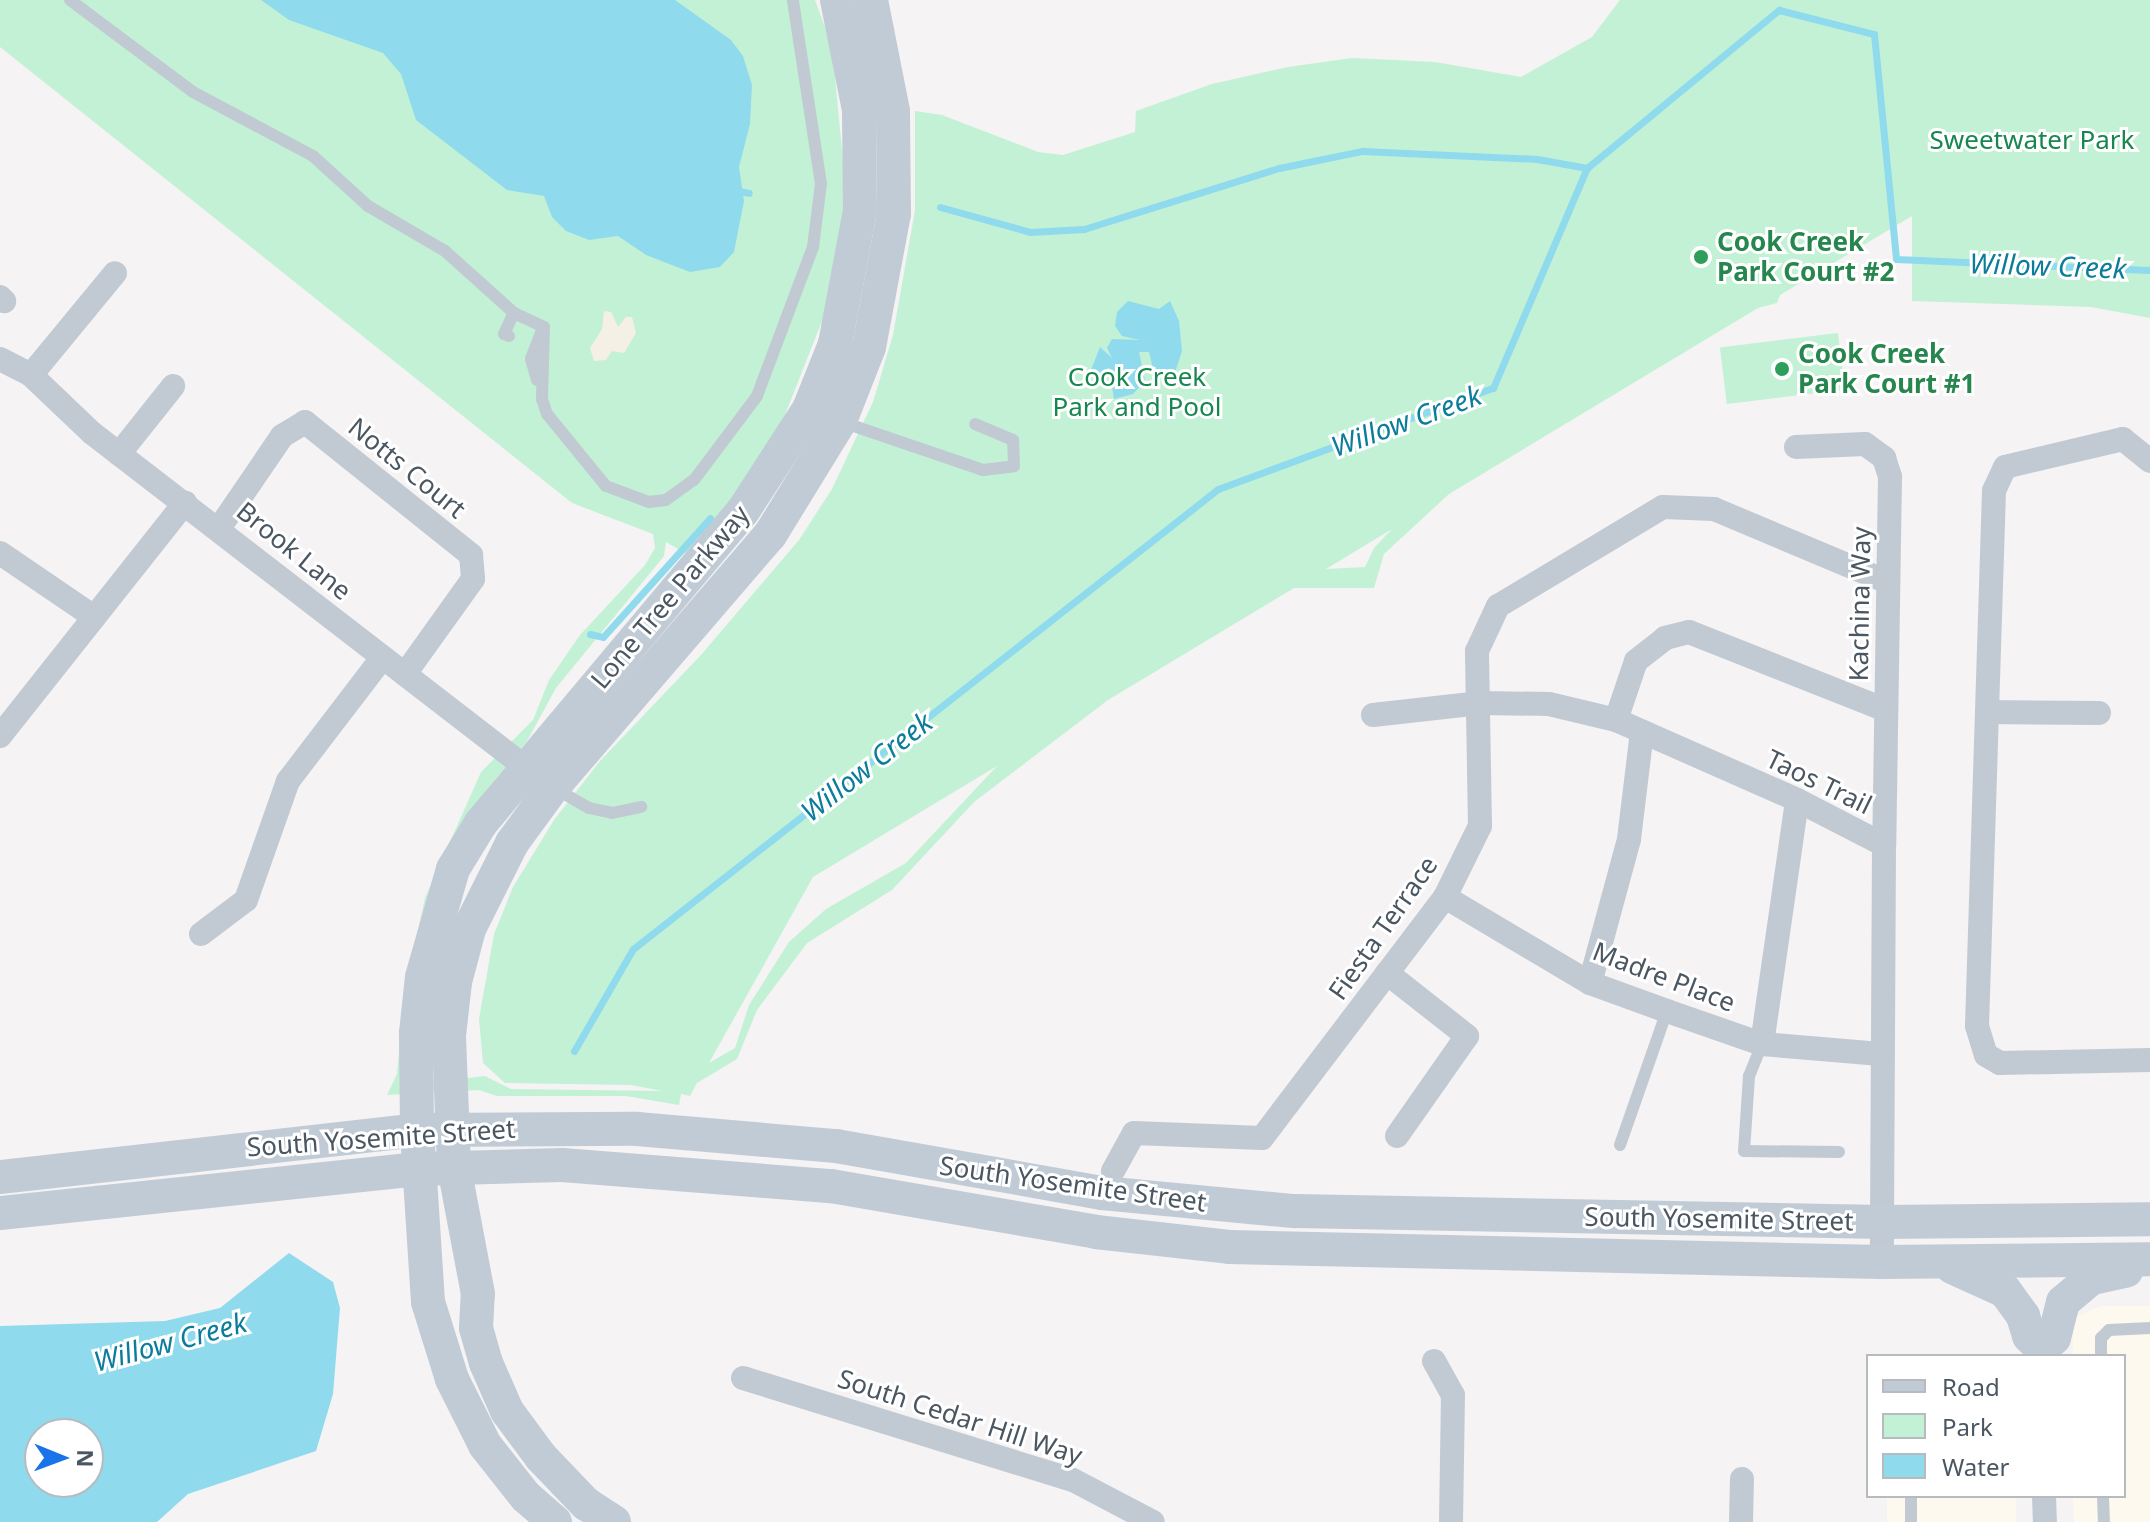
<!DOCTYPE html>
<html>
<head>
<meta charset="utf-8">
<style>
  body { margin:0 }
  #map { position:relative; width:2150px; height:1522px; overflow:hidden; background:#f5f3f3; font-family:"Noto Sans",sans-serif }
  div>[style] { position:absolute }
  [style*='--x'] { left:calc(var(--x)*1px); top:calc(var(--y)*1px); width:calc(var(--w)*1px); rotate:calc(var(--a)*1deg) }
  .commercial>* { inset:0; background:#fdf9ef; transform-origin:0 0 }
  .green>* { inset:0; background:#c3f1d5; transform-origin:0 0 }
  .sand>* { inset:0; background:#f5f0e5 }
  .water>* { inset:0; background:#90daee }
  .stream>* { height:7px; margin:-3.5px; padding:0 3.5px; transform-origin:3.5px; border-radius:3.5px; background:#90daee }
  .lane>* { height:12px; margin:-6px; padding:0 6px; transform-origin:6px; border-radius:6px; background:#c1cad2 }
  .street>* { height:24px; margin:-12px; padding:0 12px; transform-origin:12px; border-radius:12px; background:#c1cad2 }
  .secondary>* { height:34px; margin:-17px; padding:0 17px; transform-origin:17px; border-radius:17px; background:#c1cbd6 }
  .dots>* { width:22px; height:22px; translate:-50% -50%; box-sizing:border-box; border:4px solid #fff; border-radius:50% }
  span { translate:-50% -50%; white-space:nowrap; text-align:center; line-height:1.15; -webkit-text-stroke:6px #fff; paint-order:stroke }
  .park-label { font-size:26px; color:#17864f }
  .leisure-label { font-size:26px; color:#27864d; font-weight:700 }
  .left { translate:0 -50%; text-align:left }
  .street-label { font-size:26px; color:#4a5661 }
  .water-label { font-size:28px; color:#0c7c9b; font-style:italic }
  .legend { position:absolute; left:1866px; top:1354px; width:260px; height:144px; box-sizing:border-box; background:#fff; border:2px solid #b7bbc0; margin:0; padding:10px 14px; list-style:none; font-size:24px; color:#4a5661 }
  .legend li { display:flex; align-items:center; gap:16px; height:40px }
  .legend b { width:40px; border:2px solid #b7bbc0 }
  .north { position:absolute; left:24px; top:1418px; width:80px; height:80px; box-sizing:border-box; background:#fff; border:2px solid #b7bbc0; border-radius:50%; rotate:91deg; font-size:22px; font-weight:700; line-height:32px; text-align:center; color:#4a5661 }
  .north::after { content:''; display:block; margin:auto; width:28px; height:36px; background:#1a73e8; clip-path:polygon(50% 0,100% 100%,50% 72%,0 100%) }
</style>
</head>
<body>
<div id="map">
  <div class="commercial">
    <i style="clip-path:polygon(2100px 1306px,2150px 1306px,2150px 1522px,2074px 1522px,2073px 1496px,2124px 1496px,2124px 1356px,2073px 1356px,2072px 1319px)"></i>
    <i style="left:1887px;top:1496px;width:129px;height:26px"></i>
  </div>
  <div class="green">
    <i style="clip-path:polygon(evenodd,0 0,815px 0,832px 46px,847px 202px,824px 316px,781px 425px,734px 496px,687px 554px,666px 542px,664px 556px,556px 688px,527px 741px,489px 787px,407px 1085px,485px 1076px,511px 1089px,662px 1091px,631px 1085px,505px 1083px,483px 1063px,479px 1019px,494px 934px,513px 887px,554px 820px,600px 761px,701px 655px,799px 540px,832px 489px,873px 402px,893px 335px,915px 210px,915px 111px,942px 115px,1038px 152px,1063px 155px,1135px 132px,1136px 111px,1212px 84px,1288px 67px,1352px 58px,1435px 62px,1521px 77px,1592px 37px,1620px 0,2150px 0,2150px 318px,2091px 307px,1912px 301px,1912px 216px,1780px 295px,1777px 303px,1758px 308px,1449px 494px,1384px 554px,1374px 588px,1294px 588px,1108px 700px,974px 802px,892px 890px,807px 943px,757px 1010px,737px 1059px,697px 1083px,690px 1096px,681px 1094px,679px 1105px,626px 1096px,497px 1096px,479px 1090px,387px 1095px,397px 1074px,405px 989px,425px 898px,481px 772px,533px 720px,549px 680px,580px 635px,645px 565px,655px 548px,653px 534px,572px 503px,0 47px,0 0,1392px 529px,1374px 548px,1365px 567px,1326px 569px,1392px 529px,0 0,997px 766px,906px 863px,826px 909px,789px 942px,749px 1005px,735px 1048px,709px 1063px,813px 877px,997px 766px)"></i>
    <i style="left:1838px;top:333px;width:57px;height:119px;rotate:83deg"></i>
  </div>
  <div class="sand">
    <i style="clip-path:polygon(604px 311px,611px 312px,618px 327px,626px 317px,632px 317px,636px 333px,624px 353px,612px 351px,606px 360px,594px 361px,590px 348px,602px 329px)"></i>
  </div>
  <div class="water">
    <i style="clip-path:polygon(261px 0,675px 0,731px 40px,743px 56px,752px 85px,750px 124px,739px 167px,744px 201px,734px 252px,720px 267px,690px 272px,646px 255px,618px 236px,589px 240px,566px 231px,552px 217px,544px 196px,507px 190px,416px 120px,401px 74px,383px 53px,289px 20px)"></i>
    <i style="clip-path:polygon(1128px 301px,1159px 309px,1170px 301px,1179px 321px,1182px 351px,1172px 382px,1153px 369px,1149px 352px,1139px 352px,1145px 381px,1133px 394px,1114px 399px,1109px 367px,1101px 376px,1089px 375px,1100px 347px,1112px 358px,1107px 348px,1112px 339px,1140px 340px,1122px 336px,1115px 326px,1117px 312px)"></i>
    <i style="clip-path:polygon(evenodd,289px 1253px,333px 1282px,340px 1308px,333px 1394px,316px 1451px,188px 1494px,157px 1522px,0 1522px,0 1326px,165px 1321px,220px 1308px,289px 1253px,88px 1434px,88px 1482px,40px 1482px,40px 1434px,88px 1434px)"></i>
  </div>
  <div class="stream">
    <i style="--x:734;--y:190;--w:15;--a:11"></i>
    <i style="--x:940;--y:207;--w:93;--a:15.5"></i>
    <i style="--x:1030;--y:232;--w:54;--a:-3.2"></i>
    <i style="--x:1084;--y:229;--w:204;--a:-17.4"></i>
    <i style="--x:1279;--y:168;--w:85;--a:-11.6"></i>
    <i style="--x:1362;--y:151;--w:175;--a:2.6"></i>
    <i style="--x:1537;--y:159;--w:51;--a:10.2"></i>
    <i style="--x:590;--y:634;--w:13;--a:13"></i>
    <i style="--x:603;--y:637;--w:160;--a:-48"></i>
    <i style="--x:574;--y:1051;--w:118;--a:-60"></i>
    <i style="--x:633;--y:949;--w:744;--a:-38.18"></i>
    <i style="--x:1218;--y:489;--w:293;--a:-20.2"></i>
    <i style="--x:1493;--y:388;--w:239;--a:-66.9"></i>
    <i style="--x:1587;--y:168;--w:249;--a:-39.5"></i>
    <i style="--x:1779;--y:10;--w:98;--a:14.2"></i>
    <i style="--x:1874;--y:34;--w:226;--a:84.4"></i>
    <i style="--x:1896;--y:259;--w:254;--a:2.5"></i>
  </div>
  <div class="lane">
    <i style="--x:70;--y:0;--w:154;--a:36.8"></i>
    <i style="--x:193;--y:92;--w:136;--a:28.1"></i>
    <i style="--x:313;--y:156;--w:74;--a:42.3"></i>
    <i style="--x:368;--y:206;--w:89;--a:30.3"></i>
    <i style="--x:445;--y:251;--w:93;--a:41.9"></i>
    <i style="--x:514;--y:313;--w:33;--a:25"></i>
    <i style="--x:544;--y:327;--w:72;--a:91.6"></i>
    <i style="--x:542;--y:399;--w:16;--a:72"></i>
    <i style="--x:547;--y:414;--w:93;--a:50.7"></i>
    <i style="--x:606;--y:486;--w:46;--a:20.4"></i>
    <i style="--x:649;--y:502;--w:17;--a:-7"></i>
    <i style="--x:666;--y:500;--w:34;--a:-36"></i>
    <i style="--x:694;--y:480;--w:105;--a:-53.1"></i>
    <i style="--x:757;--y:396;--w:159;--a:-69.4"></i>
    <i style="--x:813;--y:247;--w:64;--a:-82.8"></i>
    <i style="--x:821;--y:184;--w:186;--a:-98.7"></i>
    <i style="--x:509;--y:336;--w:5;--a:-158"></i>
    <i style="--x:504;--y:334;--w:23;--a:-65"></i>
    <i style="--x:537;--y:380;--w:22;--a:-106"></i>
    <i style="--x:531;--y:359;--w:34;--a:-69"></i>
    <i style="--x:842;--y:422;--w:149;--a:18.8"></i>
    <i style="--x:983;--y:470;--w:31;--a:-7"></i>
    <i style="--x:1014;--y:466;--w:26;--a:-92"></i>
    <i style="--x:1013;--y:440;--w:41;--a:-157.2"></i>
    <i style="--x:556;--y:789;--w:38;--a:30"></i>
    <i style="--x:589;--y:808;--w:24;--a:12"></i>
    <i style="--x:612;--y:813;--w:30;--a:-12"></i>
    <i style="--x:1762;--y:1044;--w:35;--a:112"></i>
    <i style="--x:1749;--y:1076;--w:75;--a:93.8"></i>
    <i style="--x:1744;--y:1151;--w:95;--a:0.6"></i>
    <i style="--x:1620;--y:1145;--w:142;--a:-70.7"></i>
    <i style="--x:2101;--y:1356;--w:18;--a:-90"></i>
    <i style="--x:2101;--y:1338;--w:11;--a:-45"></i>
    <i style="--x:2109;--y:1330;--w:41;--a:-2.8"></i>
    <i style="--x:1911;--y:1496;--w:26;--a:90"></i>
    <i style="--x:2103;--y:1496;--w:26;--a:88"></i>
  </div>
  <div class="street">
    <i style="--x:0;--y:297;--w:6;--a:45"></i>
    <i style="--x:0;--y:359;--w:35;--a:27"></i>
    <i style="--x:31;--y:375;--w:84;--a:43.6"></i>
    <i style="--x:92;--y:433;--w:563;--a:37.64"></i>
    <i style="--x:31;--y:375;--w:132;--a:-50.5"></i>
    <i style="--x:1796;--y:447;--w:69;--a:-2.5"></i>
    <i style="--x:1865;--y:444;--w:24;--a:36"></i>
    <i style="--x:1884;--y:458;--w:20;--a:72"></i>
    <i style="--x:1890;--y:477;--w:368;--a:90.9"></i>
    <i style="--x:119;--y:454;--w:87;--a:-51.5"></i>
    <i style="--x:2150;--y:461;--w:35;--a:-141"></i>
    <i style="--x:2123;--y:439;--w:121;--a:166.7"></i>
    <i style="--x:2005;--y:467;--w:26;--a:115"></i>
    <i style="--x:1994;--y:491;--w:535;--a:91.82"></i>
    <i style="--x:1977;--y:1026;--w:30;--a:73"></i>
    <i style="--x:1986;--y:1055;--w:16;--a:30"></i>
    <i style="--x:2000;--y:1063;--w:150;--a:-1.1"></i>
    <i style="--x:220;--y:527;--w:110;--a:-55.7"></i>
    <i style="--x:282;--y:436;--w:27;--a:-31"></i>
    <i style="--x:305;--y:422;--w:213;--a:38.7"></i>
    <i style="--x:471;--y:555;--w:24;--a:85"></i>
    <i style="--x:473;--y:579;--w:117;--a:125.6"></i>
    <i style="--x:0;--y:553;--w:114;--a:34.2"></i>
    <i style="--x:1987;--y:712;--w:112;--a:0.5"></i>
    <i style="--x:1373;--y:715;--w:108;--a:-6.4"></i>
    <i style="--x:1480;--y:703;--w:69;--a:0.8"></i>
    <i style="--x:1549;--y:704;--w:69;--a:13.4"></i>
    <i style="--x:1616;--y:720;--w:198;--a:23.8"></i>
    <i style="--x:1797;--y:800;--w:98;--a:27.3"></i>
    <i style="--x:1884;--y:845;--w:417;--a:90.3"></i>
    <i style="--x:1616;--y:720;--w:62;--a:-71.3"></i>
    <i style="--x:1636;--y:661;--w:37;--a:-38"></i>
    <i style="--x:1665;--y:638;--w:25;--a:-14"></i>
    <i style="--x:1689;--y:632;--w:212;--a:21.6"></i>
    <i style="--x:0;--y:736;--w:298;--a:-51.6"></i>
    <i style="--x:1445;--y:897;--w:169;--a:30.7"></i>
    <i style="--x:1590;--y:983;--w:82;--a:20"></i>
    <i style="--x:1667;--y:1011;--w:101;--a:19.2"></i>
    <i style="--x:1762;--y:1044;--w:119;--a:4.8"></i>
    <i style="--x:201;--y:934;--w:56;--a:-37.1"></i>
    <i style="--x:246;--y:900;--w:126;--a:-70.6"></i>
    <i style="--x:288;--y:781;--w:155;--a:-52.6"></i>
    <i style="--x:1387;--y:973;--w:102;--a:38.2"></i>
    <i style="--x:1467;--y:1036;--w:122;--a:125"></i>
    <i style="--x:1590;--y:983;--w:149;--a:-74.8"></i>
    <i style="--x:1629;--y:839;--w:108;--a:-83.1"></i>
    <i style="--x:1762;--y:1044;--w:246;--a:-81.8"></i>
    <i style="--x:1113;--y:1171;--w:43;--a:-61.1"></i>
    <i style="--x:1134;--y:1133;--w:128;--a:2.2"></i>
    <i style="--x:1262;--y:1138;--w:303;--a:-52.8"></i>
    <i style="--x:1445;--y:897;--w:79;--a:-63.8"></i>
    <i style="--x:1480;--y:826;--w:175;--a:-91"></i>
    <i style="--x:1477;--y:651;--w:50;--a:-65"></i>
    <i style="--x:1498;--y:606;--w:192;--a:-31"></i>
    <i style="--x:1663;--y:507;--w:51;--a:2.2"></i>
    <i style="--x:1714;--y:509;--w:189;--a:22.8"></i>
    <i style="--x:1434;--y:1361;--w:39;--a:61"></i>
    <i style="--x:1453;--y:1395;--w:127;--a:90.9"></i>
    <i style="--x:743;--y:1378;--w:345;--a:17.2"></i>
    <i style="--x:1073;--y:1480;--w:90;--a:27.7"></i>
    <i style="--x:2044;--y:1496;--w:26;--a:88"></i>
    <i style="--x:1741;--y:1522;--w:43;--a:-88.7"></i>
  </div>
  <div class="secondary">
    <i style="--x:0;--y:1177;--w:420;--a:-6.4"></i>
    <i style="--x:417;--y:1130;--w:220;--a:-0.3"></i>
    <i style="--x:637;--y:1129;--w:200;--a:4.9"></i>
    <i style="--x:836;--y:1146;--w:270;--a:10"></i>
    <i style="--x:1102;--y:1193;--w:193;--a:5.4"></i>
    <i style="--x:1294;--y:1211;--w:588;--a:1.07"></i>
    <i style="--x:1882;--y:1222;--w:268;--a:-0.6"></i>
    <i style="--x:0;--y:1213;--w:421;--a:-6"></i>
    <i style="--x:419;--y:1169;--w:143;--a:-1.6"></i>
    <i style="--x:562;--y:1165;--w:270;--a:4.5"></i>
    <i style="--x:831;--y:1186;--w:269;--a:9.8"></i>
    <i style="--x:1096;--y:1232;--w:134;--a:6.4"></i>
    <i style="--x:1229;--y:1247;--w:653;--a:1.32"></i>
    <i style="--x:1882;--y:1262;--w:268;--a:-0.6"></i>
    <i style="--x:1952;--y:1267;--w:58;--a:24.4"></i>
    <i style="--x:2005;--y:1291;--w:31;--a:54"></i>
    <i style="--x:2023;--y:1316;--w:21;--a:73"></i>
    <i style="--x:2029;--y:1336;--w:18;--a:45"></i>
    <i style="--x:2042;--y:1349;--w:16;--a:-43"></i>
    <i style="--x:2054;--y:1338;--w:37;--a:-76"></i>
    <i style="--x:2063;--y:1302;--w:38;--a:-40"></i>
    <i style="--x:2092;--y:1278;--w:35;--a:-12"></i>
    <i style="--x:555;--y:1522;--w:38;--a:-139"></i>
    <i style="--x:526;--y:1497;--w:66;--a:-128.3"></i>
    <i style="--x:485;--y:1445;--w:74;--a:-116.6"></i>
    <i style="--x:452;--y:1379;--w:81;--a:-107.3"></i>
    <i style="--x:428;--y:1302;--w:172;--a:-93.7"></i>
    <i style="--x:417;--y:1130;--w:97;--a:-90.6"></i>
    <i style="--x:416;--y:1033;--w:56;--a:-83.9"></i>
    <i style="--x:422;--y:977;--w:112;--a:-74"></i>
    <i style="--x:453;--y:869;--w:54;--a:-58.7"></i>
    <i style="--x:481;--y:823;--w:407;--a:-50"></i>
    <i style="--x:743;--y:511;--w:121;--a:-57.1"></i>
    <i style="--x:809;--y:409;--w:70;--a:-68.2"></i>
    <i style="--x:835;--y:344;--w:135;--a:-79.4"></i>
    <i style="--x:860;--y:211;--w:101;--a:-90.6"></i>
    <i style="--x:859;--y:110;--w:112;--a:-101.3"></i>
    <i style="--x:614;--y:1522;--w:33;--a:-147"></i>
    <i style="--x:586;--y:1504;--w:65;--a:-133.8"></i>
    <i style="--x:541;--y:1457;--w:57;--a:-126.5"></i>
    <i style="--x:507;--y:1411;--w:52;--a:-113.6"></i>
    <i style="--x:486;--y:1363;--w:36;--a:-106"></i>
    <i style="--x:476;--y:1328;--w:34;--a:-87"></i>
    <i style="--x:478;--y:1294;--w:129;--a:-100.7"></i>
    <i style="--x:454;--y:1167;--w:132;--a:-92.2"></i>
    <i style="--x:449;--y:1035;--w:53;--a:-83.5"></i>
    <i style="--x:455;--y:982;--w:55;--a:-75.2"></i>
    <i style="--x:469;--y:929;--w:96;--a:-63.4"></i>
    <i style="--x:512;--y:843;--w:69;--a:-53.8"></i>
    <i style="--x:553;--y:787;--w:333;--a:-49.3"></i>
    <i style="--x:770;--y:535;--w:134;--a:-58.4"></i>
    <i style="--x:840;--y:421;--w:79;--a:-68.6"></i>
    <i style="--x:869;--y:347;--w:135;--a:-79.4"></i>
    <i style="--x:894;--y:214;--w:103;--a:-90.6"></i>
    <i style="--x:893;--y:111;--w:113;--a:-101.2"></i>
  </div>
  <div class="dots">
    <i style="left:1701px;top:257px;background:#2e9e5b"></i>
    <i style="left:1782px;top:369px;background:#2e9e5b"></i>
  </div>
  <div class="park-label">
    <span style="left:2032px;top:140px">Sweetwater Park</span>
    <span style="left:1137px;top:392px">Cook Creek<br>Park and Pool</span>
  </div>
  <div class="leisure-label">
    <span class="left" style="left:1717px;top:257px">Cook Creek<br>Park Court #2</span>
    <span class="left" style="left:1798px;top:369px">Cook Creek<br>Park Court #1</span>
  </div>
  <div class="street-label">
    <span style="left:407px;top:468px;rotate:39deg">Notts Court</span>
    <span style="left:294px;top:551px;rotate:39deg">Brook Lane</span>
    <span style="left:670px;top:597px;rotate:-50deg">Lone Tree Parkway</span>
    <span style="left:1860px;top:604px;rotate:-89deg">Kachina Way</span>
    <span style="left:1819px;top:782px;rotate:26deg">Taos Trail</span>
    <span style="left:1383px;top:928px;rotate:-55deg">Fiesta Terrace</span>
    <span style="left:1664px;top:977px;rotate:21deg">Madre Place</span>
    <span style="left:381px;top:1138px;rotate:-4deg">South Yosemite Street</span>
    <span style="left:1073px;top:1184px;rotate:8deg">South Yosemite Street</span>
    <span style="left:1719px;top:1219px;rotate:1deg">South Yosemite Street</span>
    <span style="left:960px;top:1417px;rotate:18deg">South Cedar Hill Way</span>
  </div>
  <div class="water-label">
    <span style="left:2048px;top:265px;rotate:2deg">Willow Creek</span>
    <span style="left:1406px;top:420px;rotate:-20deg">Willow Creek</span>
    <span style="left:866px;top:766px;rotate:-38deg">Willow Creek</span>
    <span style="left:170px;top:1341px;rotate:-15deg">Willow Creek</span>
  </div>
  <ul class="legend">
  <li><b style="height:10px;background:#c1cbd6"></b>Road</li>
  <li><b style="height:22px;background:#c3f1d5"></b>Park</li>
  <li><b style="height:22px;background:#90daee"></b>Water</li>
  </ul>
  <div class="north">N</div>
</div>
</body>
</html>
